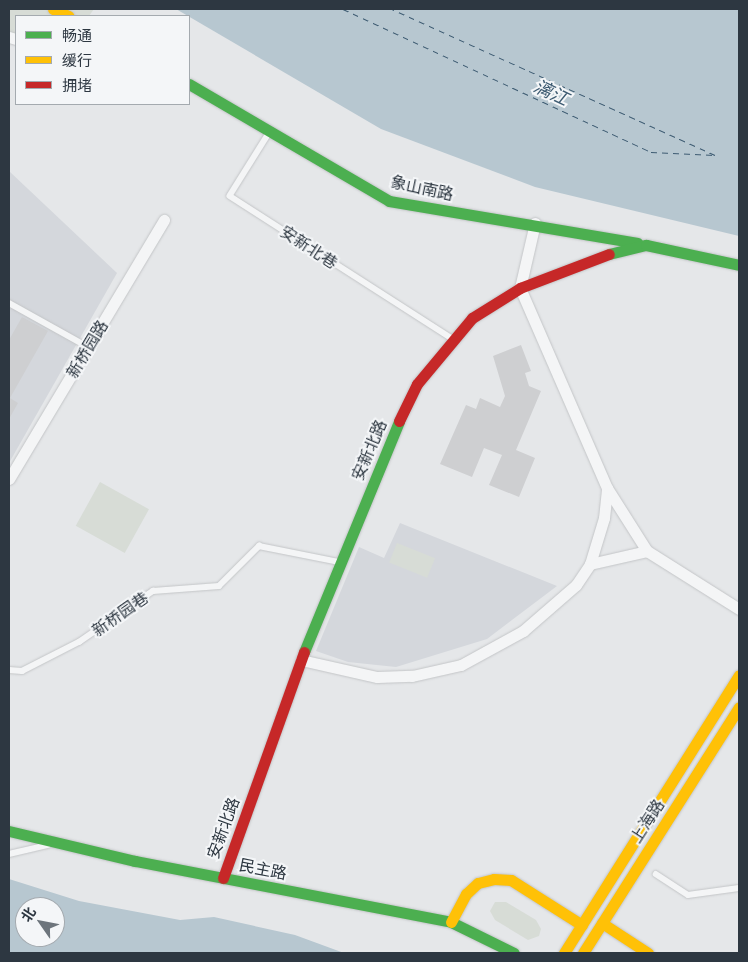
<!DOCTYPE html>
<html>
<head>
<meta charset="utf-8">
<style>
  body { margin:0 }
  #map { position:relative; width:748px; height:962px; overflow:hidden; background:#e5e7e9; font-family:"PT Sans","Noto Sans SC",sans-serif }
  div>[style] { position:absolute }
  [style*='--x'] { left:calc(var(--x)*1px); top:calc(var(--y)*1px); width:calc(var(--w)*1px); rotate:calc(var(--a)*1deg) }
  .built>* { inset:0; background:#d4d7dc }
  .green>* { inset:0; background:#d7dcd6; transform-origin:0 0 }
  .water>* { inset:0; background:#b7c7d0 }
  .ferry>* { height:1px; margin-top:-0.5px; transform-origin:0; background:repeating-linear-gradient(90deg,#3c5a71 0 6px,transparent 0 11px) }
  .building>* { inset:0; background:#cecfd1 }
  .roads { filter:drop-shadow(0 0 1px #c3c5c7) drop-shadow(0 0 1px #c3c5c7) }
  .lane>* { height:5.5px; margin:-2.75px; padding:0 2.75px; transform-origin:2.75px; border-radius:2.75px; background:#f4f5f6 }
  .street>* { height:11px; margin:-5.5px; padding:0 5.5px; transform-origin:5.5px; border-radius:5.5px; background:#f4f5f6 }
  .fast>* { height:11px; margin:-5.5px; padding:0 5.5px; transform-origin:5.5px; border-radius:5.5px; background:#4caf50 }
  .slow>* { height:11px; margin:-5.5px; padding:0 5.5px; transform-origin:5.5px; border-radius:5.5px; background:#ffc107 }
  .jam>* { height:11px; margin:-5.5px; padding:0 5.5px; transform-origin:5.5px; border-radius:5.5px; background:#c62828 }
  span { translate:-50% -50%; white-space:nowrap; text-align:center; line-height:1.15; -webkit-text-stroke:4px #f4f6f8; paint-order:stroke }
  .street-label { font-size:16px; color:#2d3741 }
  .water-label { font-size:18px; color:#3c5a71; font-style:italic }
  .frame { position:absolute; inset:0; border:10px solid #2d3741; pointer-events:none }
  .legend { position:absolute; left:15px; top:15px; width:175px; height:90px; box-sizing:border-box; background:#f4f6f8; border:1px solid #a4aaaf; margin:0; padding:6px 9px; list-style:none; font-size:15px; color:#2d3741 }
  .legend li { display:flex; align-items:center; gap:10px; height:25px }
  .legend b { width:25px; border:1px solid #a4aaaf }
  .north { position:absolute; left:15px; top:897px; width:50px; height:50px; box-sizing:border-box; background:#f4f6f8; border:1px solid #a4aaaf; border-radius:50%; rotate:303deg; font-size:14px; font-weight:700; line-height:20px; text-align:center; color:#2d3741 }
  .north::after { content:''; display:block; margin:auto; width:18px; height:22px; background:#6d757c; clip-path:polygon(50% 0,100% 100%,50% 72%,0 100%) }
</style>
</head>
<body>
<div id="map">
  <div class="built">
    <i style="clip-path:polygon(9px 171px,117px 273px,9px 463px)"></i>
    <i style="clip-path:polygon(400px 523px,557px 586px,487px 639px,396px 667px,348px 662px,316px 651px,359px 547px,384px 558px)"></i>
  </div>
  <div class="green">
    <i style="clip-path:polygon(9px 9px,94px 9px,89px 16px,16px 16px,16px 34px,9px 33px)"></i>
    <i style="left:100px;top:482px;width:56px;height:50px;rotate:29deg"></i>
    <i style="left:397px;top:543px;width:41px;height:21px;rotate:22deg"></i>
    <i style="clip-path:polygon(495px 902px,506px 902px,536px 920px,541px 929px,539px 936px,528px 940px,495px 920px,490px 911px)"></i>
  </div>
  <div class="water">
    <i style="clip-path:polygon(176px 9px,739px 9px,739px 236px,535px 187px,381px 129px)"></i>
    <i style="clip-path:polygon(evenodd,9px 879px,79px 901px,180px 920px,214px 917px,295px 935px,344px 953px,9px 953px,9px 879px,25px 907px,55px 907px,55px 937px,25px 937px,25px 907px)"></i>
  </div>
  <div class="ferry">
    <i style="--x:343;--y:9;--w:340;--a:24.9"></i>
    <i style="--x:651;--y:152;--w:64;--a:2.7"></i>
    <i style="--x:715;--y:155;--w:354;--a:-155.7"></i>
  </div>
  <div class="building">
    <i style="clip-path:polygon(22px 317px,48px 331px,10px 398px,18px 403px,9px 419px,9px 340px)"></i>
    <i style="clip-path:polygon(521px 345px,531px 371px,525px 373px,529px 386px,541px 391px,516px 450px,535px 458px,519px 497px,489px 485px,502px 455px,484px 448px,472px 477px,440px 464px,466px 405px,476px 409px,480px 398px,500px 407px,505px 396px,493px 356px)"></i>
  </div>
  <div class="roads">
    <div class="lane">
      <i style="--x:270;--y:132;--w:75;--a:122"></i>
      <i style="--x:230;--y:196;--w:263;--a:32.7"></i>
      <i style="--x:9;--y:303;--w:90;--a:29.1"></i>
      <i style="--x:9;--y:670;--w:13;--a:4"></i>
      <i style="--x:22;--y:671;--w:64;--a:-27"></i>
      <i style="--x:79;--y:642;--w:90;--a:-34.6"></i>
      <i style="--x:153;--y:591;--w:66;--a:-4.3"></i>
      <i style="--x:219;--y:586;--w:57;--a:-45"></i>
      <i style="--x:259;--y:546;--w:82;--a:11.3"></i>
      <i style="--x:9;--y:854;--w:40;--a:-13"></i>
      <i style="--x:656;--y:874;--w:38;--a:33"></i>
      <i style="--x:688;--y:895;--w:51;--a:-7.8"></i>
    </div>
    <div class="street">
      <i style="--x:9;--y:37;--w:7;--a:16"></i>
      <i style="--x:535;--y:223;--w:67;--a:103"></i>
      <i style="--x:520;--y:288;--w:218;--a:66.5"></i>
      <i style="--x:607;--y:488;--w:75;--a:57.6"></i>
      <i style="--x:647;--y:551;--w:109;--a:32.2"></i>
      <i style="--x:9;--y:479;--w:302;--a:-59.1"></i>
      <i style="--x:590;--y:564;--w:48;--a:-73.1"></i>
      <i style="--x:604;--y:518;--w:30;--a:-84"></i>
      <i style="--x:301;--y:660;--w:78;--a:12.6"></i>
      <i style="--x:377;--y:677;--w:35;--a:-2"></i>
      <i style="--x:412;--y:676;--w:50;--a:-12.7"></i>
      <i style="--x:461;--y:665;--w:71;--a:-28.7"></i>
      <i style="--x:523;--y:631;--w:70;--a:-41"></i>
      <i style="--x:576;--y:585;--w:25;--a:-56"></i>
      <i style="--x:590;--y:564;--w:58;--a:-12.8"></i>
    </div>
    <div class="fast">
      <i style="--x:189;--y:84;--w:232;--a:30.3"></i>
      <i style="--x:389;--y:201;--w:252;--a:9.6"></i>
      <i style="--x:609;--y:254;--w:38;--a:-14"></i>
      <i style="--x:646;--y:245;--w:95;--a:12.1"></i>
      <i style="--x:304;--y:652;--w:250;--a:-67.6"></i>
      <i style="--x:9;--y:831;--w:130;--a:13.4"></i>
      <i style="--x:135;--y:861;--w:322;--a:10.9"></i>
      <i style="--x:451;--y:922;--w:70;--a:26.2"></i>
    </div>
    <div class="slow">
      <i style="--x:53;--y:9;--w:17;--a:24"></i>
      <i style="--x:451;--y:922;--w:32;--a:-62"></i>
      <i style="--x:466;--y:894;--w:16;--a:-43"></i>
      <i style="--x:478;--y:883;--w:16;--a:-14"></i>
      <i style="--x:494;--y:879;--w:17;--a:3"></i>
      <i style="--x:511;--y:880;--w:84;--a:32.4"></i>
      <i style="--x:602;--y:923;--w:55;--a:33.1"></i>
      <i style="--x:564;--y:953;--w:328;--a:-57.8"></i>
      <i style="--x:583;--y:953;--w:291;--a:-57.6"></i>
    </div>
    <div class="jam">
      <i style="--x:399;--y:421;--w:41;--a:-64.1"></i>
      <i style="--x:417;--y:384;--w:86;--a:-50.2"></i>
      <i style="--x:472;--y:318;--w:57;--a:-32"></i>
      <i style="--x:520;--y:288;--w:95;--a:-20.9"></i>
      <i style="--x:223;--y:878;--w:240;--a:-70.3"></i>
    </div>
  </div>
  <div class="street-label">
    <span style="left:422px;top:188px;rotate:12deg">象山南路</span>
    <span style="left:309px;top:247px;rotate:33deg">安新北巷</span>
    <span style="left:87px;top:349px;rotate:-59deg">新桥园路</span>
    <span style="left:369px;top:450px;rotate:-67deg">安新北路</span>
    <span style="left:120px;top:614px;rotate:-35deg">新桥园巷</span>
    <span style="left:647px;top:821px;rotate:-57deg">上海路</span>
    <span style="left:223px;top:828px;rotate:-70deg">安新北路</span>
    <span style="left:263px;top:869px;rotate:11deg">民主路</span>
  </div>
  <div class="water-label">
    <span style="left:551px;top:93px;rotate:25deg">漓江</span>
  </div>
  <div class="frame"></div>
  <ul class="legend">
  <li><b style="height:6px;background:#4caf50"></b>畅通</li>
  <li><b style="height:6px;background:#ffc107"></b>缓行</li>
  <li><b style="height:6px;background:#c62828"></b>拥堵</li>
  </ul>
  <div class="north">北</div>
</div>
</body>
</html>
